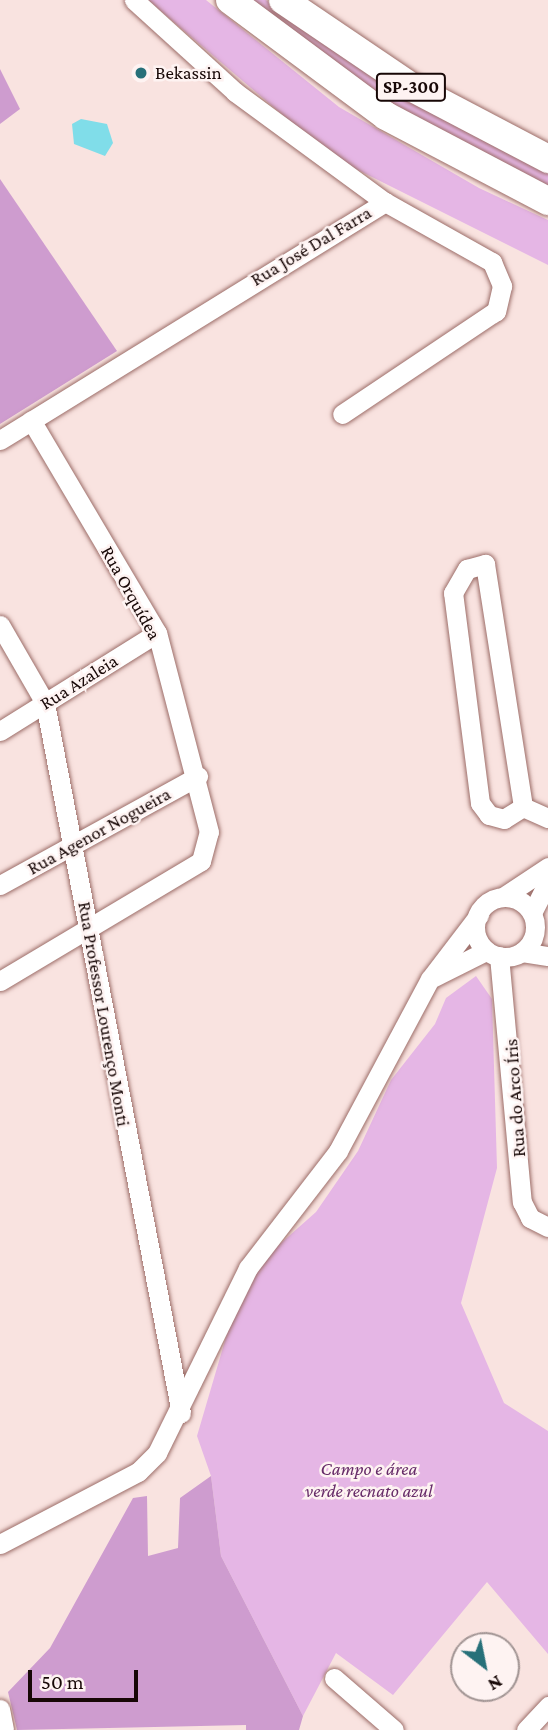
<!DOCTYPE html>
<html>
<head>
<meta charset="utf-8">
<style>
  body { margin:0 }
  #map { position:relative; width:548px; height:1730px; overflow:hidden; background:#f9e3e0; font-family:"Crimson Pro",serif }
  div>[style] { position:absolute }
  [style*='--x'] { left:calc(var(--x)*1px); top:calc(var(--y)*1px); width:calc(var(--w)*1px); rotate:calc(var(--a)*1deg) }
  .green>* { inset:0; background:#e5b6e5 }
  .forest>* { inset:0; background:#ce9ccf }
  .water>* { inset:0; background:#80dde9 }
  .roads { filter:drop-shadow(0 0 2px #9c6d68) drop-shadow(0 0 2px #9c6d68) }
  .minor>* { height:19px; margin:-9.5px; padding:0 9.5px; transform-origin:9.5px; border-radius:9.5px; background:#fff }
  .minor>.ring { margin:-9.5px; padding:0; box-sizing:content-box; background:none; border:19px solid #fff; border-radius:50% }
  .highway>* { height:28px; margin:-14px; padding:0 14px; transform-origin:14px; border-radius:14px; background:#fff }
  .dots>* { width:19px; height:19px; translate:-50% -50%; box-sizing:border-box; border:4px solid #fef3f2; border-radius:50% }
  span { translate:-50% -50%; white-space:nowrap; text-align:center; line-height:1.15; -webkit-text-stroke:5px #fef3f2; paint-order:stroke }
  .shield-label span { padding:2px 5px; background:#fef3f2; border:2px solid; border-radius:5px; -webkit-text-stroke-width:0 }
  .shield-label { font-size:18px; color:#170706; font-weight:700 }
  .poi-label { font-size:19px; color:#170706 }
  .left { translate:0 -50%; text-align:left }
  .street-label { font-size:19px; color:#170706 }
  .park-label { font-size:19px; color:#662a68; font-style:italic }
  .north { position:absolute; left:450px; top:1632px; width:70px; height:70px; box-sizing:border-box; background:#fef3f2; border:2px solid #a29594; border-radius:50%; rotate:148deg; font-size:19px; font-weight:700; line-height:28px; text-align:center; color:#170706 }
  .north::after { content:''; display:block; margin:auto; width:24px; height:32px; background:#277079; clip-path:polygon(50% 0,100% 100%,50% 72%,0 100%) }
  .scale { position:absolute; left:28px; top:1670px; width:110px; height:32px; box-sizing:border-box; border:4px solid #170706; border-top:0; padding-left:9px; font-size:21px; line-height:24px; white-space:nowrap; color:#170706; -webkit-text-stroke:5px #fef3f2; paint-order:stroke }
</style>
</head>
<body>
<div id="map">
  <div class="green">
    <i style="clip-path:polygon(148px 0,206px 0,339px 107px,479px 188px,548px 220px,548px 265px,332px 157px)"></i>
    <i style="clip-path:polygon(242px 0,266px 0,302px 28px,548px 170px,548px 192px,443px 140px)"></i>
    <i style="clip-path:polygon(476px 976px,492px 999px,497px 1168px,461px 1303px,504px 1403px,548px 1431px,548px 1654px,487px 1582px,393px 1695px,336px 1653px,303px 1716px,221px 1556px,211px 1476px,197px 1436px,244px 1276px,316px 1212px,358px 1151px,391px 1080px,435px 1024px,446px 998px)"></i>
  </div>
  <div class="forest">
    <i style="clip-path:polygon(0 69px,20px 109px,0 124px)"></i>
    <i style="clip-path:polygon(0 179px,117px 351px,0 424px)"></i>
    <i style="clip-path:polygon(211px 1476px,221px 1556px,303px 1716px,299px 1730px,246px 1730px,246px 1725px,17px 1730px,8px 1692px,50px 1648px,133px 1498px,147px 1496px,148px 1556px,178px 1548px,180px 1498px)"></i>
  </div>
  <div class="water">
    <i style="clip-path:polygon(81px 119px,107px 124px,113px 143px,105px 156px,74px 144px,72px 124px)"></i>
  </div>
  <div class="roads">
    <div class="minor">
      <i style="--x:134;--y:0;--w:137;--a:42.3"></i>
      <i style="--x:235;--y:92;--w:186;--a:36.3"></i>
      <i style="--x:385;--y:202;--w:123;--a:29.3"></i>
      <i style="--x:492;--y:262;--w:26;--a:67"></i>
      <i style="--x:502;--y:286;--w:26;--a:103"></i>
      <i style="--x:496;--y:311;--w:185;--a:146.2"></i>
      <i style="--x:0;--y:440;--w:453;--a:-31.7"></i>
      <i style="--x:485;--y:564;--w:246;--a:81.1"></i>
      <i style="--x:523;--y:807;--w:22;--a:148"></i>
      <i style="--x:504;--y:819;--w:16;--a:-165"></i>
      <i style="--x:489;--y:815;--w:15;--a:-127"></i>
      <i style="--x:480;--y:803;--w:212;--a:-97.3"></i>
      <i style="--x:453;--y:593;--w:28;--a:-60"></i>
      <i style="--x:467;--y:569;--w:19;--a:-16"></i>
      <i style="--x:0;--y:625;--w:90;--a:60"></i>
      <i style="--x:45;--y:703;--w:723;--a:79.16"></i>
      <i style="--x:0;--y:731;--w:185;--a:-32"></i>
      <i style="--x:523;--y:807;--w:27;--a:24"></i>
      <i style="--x:0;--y:885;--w:226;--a:-28.8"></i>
      <i style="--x:503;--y:897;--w:54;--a:-33.7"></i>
      <i class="ring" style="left:475px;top:897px;width:41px;height:41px"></i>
      <i style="--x:532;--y:913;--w:36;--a:-63"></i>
      <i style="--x:522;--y:952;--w:26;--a:9"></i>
      <i style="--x:499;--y:956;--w:247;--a:84.7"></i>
      <i style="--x:522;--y:1202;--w:18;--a:63"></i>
      <i style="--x:530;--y:1218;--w:20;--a:27"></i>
      <i style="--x:434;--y:977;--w:58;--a:-26.6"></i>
      <i style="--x:0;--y:981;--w:234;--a:-30.8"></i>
      <i style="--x:201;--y:861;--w:30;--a:-75"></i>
      <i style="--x:209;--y:832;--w:206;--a:-104.6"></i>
      <i style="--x:157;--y:633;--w:247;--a:-120.6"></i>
      <i style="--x:0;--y:1544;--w:156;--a:-27.6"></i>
      <i style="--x:138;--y:1472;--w:27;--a:-45"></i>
      <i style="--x:157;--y:1453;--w:206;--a:-63.8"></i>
      <i style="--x:248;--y:1268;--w:148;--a:-52.4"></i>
      <i style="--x:338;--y:1151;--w:195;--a:-61.9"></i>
      <i style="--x:430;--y:979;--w:81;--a:-52.6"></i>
      <i style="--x:334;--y:1678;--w:79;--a:40.9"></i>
      <i style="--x:0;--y:1709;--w:21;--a:79"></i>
      <i style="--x:526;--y:1730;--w:33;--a:-47"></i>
    </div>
    <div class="highway">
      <i style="--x:230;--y:0;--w:194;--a:36.6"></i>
      <i style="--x:386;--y:116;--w:183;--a:27.7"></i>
      <i style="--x:283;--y:0;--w:157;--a:34.1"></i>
      <i style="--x:413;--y:88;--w:153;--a:27.7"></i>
    </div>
  </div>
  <div class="dots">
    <i style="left:141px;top:73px;background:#277079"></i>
  </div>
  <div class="shield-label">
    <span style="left:411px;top:87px">SP-300</span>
  </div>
  <div class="poi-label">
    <span class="left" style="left:155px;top:73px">Bekassin</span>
  </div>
  <div class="street-label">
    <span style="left:311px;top:246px;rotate:-31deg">Rua José Dal Farra</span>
    <span style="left:131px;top:593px;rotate:61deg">Rua Orquídea</span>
    <span style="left:79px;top:682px;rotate:-32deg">Rua Azaleia</span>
    <span style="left:99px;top:831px;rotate:-29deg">Rua Agenor Nogueira</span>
    <span style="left:104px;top:1014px;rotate:80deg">Rua Professor Lourenço Monti</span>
    <span style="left:515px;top:1098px;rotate:-94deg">Rua do Arco Íris</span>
  </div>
  <div class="park-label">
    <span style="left:369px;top:1480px">Campo e área<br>verde recnato azul</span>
  </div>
  <div class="north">N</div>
  <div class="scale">50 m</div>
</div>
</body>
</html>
